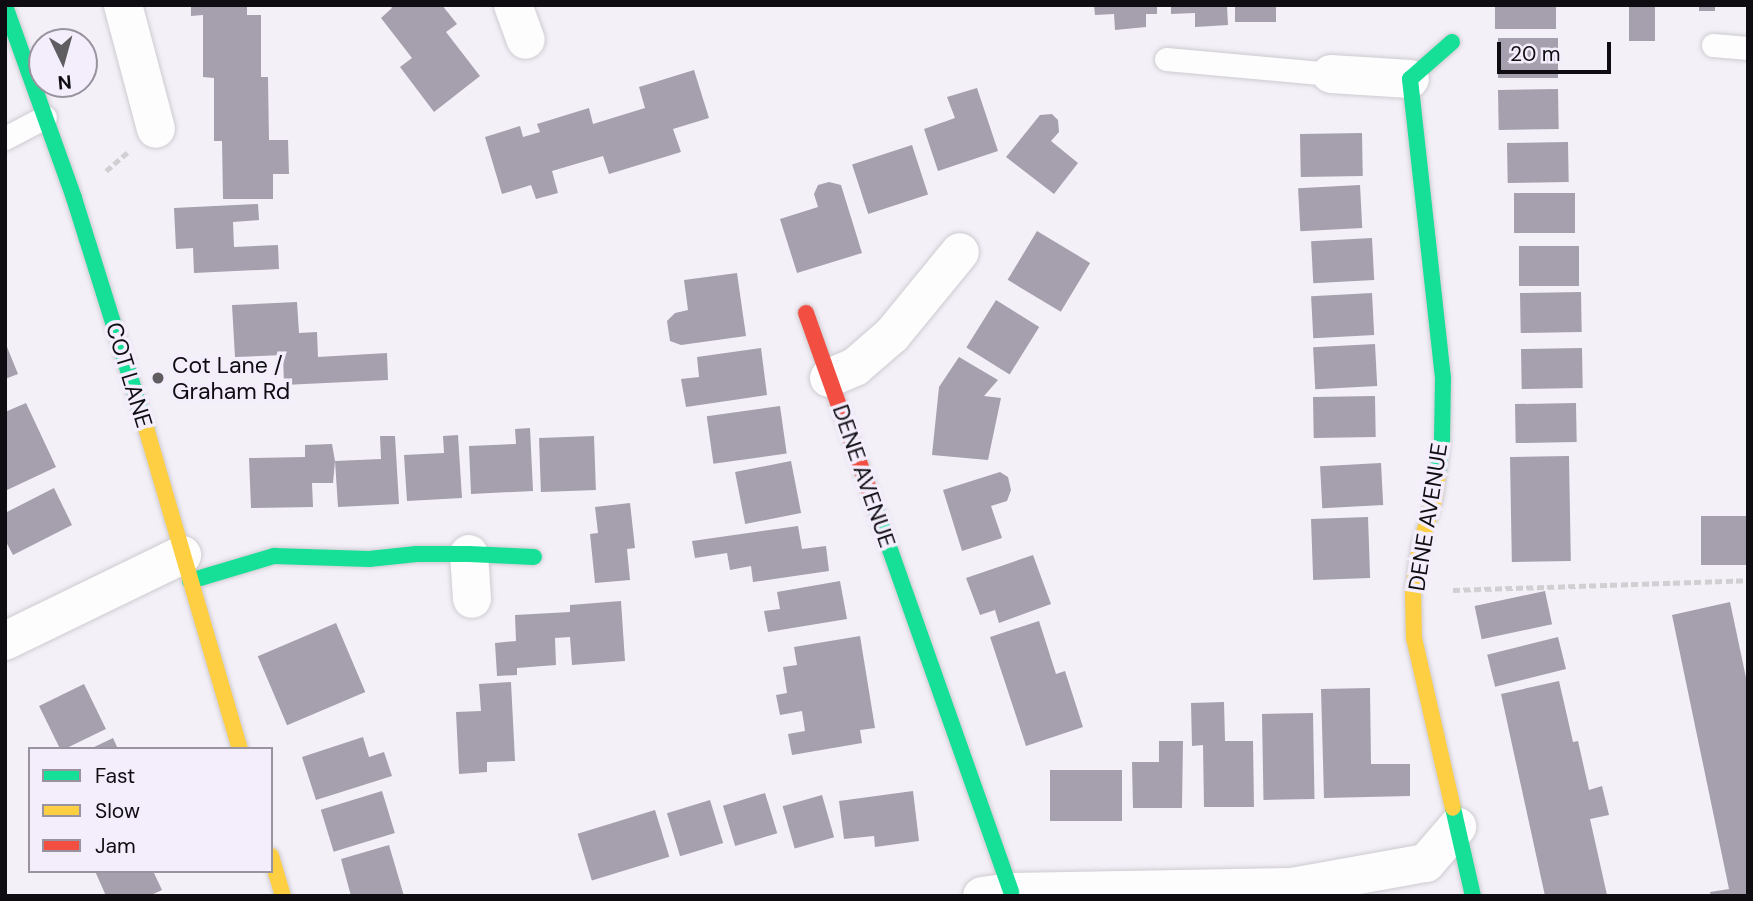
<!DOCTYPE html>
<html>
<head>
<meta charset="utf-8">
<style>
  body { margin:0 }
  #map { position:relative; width:1753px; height:901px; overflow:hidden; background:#f4f0f8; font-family:"DM Sans",sans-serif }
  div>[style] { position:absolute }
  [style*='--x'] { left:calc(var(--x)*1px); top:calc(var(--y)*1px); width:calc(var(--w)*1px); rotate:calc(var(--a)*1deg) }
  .building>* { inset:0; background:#a69fae; transform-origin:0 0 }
  .path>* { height:4.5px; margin-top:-2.25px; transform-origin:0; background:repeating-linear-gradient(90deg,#d0cfd2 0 7px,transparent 0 10.5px) }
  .roads { filter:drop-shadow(0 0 2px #cdcbd0) drop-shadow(0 0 2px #cdcbd0) }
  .lane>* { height:23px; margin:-11.5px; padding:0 11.5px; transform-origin:11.5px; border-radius:11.5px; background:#fdfdfe }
  .street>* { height:38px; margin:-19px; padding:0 19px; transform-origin:19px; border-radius:19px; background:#fdfdfe }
  .fast>* { height:16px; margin:-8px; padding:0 8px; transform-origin:8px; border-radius:8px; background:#16e098 }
  .slow>* { height:16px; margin:-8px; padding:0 8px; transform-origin:8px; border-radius:8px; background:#ffcf43 }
  .jam>* { height:16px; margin:-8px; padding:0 8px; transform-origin:8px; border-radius:8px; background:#f24e42 }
  .dots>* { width:19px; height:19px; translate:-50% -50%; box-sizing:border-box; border:4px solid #f3edfc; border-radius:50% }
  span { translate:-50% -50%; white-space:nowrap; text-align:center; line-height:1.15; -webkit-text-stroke:7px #f3edfc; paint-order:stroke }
  .poi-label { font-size:23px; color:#0f0d12 }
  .left { translate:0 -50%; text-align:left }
  .street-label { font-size:23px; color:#0f0d12 }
  .frame { position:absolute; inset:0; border:7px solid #0f0d12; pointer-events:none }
  .legend { position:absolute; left:28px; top:747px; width:245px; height:126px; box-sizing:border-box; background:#f3edfc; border:2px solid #98939e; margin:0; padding:9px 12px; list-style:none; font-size:21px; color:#0f0d12 }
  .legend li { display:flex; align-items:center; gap:14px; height:35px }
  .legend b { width:35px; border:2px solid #98939e }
  .north { position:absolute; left:28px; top:28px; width:70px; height:70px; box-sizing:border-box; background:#f3edfc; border:2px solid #98939e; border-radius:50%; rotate:175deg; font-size:19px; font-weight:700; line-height:28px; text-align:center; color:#0f0d12 }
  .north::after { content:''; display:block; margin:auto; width:24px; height:32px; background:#5f5c62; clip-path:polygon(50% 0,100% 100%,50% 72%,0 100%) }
  .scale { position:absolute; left:1497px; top:42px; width:114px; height:32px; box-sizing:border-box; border:4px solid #0f0d12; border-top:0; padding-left:9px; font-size:21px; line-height:24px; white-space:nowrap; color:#0f0d12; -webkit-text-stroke:5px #f3edfc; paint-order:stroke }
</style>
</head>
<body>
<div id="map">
  <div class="building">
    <i style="clip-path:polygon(191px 5px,247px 5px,247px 15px,261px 15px,261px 77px,268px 77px,269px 140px,288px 140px,289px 174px,273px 174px,273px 199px,223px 199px,222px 141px,214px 141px,214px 78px,203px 77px,203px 15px,191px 16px)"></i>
    <i style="clip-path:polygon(390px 5px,442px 5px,457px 24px,446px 32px,480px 76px,434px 112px,400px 67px,412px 58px,381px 18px,392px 8px)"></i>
    <i style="clip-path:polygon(1094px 5px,1157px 5px,1157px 14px,1146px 14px,1146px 27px,1115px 30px,1114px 14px,1095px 15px)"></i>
    <i style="clip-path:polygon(1171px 5px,1227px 5px,1228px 25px,1195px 27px,1195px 13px,1171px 14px)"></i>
    <i style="left:1235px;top:5px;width:41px;height:17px"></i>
    <i style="left:1495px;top:5px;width:61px;height:24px"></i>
    <i style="left:1629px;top:5px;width:26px;height:36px"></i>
    <i style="left:1699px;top:5px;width:16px;height:6px"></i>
    <i style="left:1498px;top:38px;width:60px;height:40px"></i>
    <i style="clip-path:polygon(694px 70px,709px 118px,673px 129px,681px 152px,609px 174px,603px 156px,552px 171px,558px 193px,536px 199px,531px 185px,502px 194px,485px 137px,520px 126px,523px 137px,540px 132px,537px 124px,589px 108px,593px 124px,645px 108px,639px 87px)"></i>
    <i style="clip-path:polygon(977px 88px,998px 151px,938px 171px,924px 129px,955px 118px,947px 97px)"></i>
    <i style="left:1558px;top:89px;width:40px;height:60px;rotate:89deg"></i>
    <i style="clip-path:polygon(1052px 114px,1058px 120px,1059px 132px,1051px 141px,1078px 163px,1054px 194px,1006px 157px,1040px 115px)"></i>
    <i style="left:1362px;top:133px;width:43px;height:62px;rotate:89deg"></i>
    <i style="left:1568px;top:142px;width:40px;height:61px;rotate:89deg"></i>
    <i style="left:912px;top:145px;width:52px;height:63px;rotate:72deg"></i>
    <i style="clip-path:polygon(829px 182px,841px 185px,862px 253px,797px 273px,780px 219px,818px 207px,814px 194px,818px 185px)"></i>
    <i style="left:1360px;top:185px;width:43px;height:62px;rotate:87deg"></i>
    <i style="left:1575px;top:193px;width:40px;height:61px;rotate:90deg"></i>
    <i style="clip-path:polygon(258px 204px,259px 220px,233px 222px,234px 247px,278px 245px,279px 269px,194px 273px,193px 248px,176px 249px,174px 208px)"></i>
    <i style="left:1037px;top:231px;width:62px;height:57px;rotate:31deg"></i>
    <i style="left:1372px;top:238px;width:42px;height:61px;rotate:87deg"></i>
    <i style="left:1519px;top:246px;width:60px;height:40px"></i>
    <i style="clip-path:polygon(737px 273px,746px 336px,681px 345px,670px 341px,667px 321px,675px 313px,688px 310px,684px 280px)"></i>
    <i style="left:1581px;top:292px;width:40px;height:61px;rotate:89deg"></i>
    <i style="left:1372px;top:293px;width:42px;height:61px;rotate:87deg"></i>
    <i style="left:996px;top:300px;width:51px;height:56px;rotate:32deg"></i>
    <i style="clip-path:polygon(297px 302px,299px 333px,317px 332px,318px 357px,387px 353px,388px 380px,284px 385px,283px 355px,235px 357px,232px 305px)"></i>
    <i style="clip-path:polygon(5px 342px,18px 374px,5px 379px)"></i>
    <i style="left:1375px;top:344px;width:42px;height:62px;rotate:87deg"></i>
    <i style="clip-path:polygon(761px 348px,767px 395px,686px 407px,681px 379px,699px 377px,697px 357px)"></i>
    <i style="left:1582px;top:348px;width:40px;height:61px;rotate:89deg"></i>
    <i style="clip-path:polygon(959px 357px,998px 380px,984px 396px,1001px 398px,988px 460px,932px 455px,939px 387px)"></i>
    <i style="left:1375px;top:396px;width:41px;height:62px;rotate:89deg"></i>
    <i style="clip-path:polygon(26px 403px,56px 467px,5px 491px,5px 412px)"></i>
    <i style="left:1576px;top:403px;width:39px;height:61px;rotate:89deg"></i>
    <i style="left:780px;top:406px;width:48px;height:74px;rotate:82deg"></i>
    <i style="clip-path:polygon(530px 428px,533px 491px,471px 494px,469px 446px,516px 444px,515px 429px)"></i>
    <i style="clip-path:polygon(458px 435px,462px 498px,407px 501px,404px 455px,444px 453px,443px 436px)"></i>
    <i style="clip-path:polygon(380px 436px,395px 436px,399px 504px,338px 507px,335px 461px,333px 483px,312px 483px,313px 507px,251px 508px,249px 458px,305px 457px,305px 445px,332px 444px,335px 461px,381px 459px)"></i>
    <i style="left:594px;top:436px;width:54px;height:55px;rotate:88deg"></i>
    <i style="left:1569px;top:456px;width:105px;height:59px;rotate:89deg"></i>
    <i style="left:791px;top:461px;width:53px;height:57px;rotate:79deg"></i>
    <i style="left:1381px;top:463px;width:42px;height:61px;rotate:87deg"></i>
    <i style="clip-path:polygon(1000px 472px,1008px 477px,1011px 490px,1007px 501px,991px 506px,1002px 538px,962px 551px,943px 490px)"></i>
    <i style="clip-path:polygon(54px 488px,72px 525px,13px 555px,5px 540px,5px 513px)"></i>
    <i style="clip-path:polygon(630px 503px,635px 548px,627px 549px,630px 580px,595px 583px,590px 534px,598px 533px,595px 507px)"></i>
    <i style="left:1748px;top:516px;width:49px;height:47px;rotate:90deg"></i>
    <i style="left:1368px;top:517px;width:61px;height:57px;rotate:88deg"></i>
    <i style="clip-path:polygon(798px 526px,802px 549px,826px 546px,829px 571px,753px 582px,751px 566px,730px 570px,727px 553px,695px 558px,692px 541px)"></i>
    <i style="clip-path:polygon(1033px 555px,1051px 604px,999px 623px,995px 610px,980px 615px,966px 578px)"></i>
    <i style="clip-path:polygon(840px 581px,847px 619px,768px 632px,764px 611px,780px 609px,777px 592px)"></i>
    <i style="left:1545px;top:591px;width:34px;height:72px;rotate:78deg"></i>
    <i style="clip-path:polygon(621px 601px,625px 661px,572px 665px,570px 637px,555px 638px,556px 665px,517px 668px,517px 675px,497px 676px,495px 643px,516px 641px,515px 615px,570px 612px,570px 605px)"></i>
    <i style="clip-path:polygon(1730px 602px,1748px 687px,1748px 896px,1711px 896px,1710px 892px,1729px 889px,1672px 615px)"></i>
    <i style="clip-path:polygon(1039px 621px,1056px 674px,1065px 671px,1083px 727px,1026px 746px,990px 637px)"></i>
    <i style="left:336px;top:623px;width:75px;height:85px;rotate:67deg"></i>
    <i style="clip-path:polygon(860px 636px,875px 728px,860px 730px,862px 743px,792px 755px,788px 734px,805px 731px,802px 711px,780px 715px,776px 695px,787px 693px,783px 667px,797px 665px,794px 647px)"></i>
    <i style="left:1558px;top:637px;width:33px;height:73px;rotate:76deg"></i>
    <i style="clip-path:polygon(1559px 681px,1573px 742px,1578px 741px,1589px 790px,1602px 786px,1609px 815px,1590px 819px,1607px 895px,1603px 896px,1545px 896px,1501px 694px)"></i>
    <i style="clip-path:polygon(511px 682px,515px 761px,487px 762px,487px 772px,459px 774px,456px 712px,481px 711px,479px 684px)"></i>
    <i style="left:84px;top:684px;width:50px;height:50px;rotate:64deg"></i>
    <i style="clip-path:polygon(1370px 688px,1371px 764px,1410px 764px,1410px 796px,1324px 798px,1321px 689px)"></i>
    <i style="clip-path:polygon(1224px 702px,1225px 741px,1253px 741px,1254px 807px,1204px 807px,1203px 745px,1192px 746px,1191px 703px)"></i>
    <i style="left:1313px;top:713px;width:86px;height:51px;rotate:89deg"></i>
    <i style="clip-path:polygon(363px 737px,369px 757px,384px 752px,392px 776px,316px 800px,302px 757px)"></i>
    <i style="clip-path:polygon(113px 738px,118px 749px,90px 749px)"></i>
    <i style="clip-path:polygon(1159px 741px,1183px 741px,1182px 808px,1133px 808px,1132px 762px,1159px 762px)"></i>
    <i style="left:1050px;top:770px;width:72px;height:51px"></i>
    <i style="left:382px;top:791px;width:44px;height:64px;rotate:73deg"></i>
    <i style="clip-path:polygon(913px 791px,919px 841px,875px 847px,874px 836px,844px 839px,839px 801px)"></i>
    <i style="left:765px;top:793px;width:42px;height:44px;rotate:73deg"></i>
    <i style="left:822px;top:795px;width:44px;height:41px;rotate:74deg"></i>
    <i style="left:710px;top:800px;width:45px;height:45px;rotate:73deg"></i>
    <i style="left:655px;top:810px;width:49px;height:81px;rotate:73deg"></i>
    <i style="clip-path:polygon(389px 845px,404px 896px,351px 896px,341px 859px)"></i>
    <i style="clip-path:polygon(95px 871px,153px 871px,162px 890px,149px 896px,106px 896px)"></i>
  </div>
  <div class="path">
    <i style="--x:106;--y:171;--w:29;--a:-41"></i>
    <i style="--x:1453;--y:590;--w:295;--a:-1.9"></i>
  </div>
  <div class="roads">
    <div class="lane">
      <i style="--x:1713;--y:45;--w:35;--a:5"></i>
      <i style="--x:1166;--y:59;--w:166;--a:5.2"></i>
      <i style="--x:5;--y:138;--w:45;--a:-27.7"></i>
    </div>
    <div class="street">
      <i style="--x:123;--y:5;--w:128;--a:75.1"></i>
      <i style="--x:513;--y:5;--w:37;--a:70"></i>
      <i style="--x:1331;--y:74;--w:79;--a:3.6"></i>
      <i style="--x:829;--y:378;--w:28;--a:-23"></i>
      <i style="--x:855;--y:367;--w:49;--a:-40.9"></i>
      <i style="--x:892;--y:335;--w:107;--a:-50.7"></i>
      <i style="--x:469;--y:554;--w:45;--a:86.2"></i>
      <i style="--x:5;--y:641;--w:197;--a:-25.9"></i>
      <i style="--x:982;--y:896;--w:29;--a:-8"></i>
      <i style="--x:1011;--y:892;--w:281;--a:-1"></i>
      <i style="--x:1292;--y:887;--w:136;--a:-10.2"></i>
      <i style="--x:1426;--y:863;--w:48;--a:-49.3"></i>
    </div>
    <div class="fast">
      <i style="--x:5;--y:6;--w:204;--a:70.2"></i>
      <i style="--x:74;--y:198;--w:241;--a:72.6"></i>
      <i style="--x:1438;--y:473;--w:32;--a:-83"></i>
      <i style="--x:1442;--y:441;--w:63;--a:-89.1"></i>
      <i style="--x:1443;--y:378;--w:301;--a:-96.3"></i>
      <i style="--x:1410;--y:79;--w:56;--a:-41.4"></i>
      <i style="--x:871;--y:496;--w:420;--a:70.5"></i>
      <i style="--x:190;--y:581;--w:88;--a:-16.6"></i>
      <i style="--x:274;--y:556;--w:95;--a:1.8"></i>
      <i style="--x:369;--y:559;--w:48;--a:-5.9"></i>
      <i style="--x:417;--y:554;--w:52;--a:0"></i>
      <i style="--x:469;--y:554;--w:65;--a:2.6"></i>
      <i style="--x:1453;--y:808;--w:90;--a:77.2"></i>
    </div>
    <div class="slow">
      <i style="--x:146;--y:428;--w:334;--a:73.7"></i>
      <i style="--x:1438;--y:473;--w:27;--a:98"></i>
      <i style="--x:1434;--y:500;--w:48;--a:106.9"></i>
      <i style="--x:1420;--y:546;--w:47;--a:98.7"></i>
      <i style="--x:1413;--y:592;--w:46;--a:88.8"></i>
      <i style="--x:1414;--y:638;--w:174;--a:77.1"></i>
      <i style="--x:271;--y:856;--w:42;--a:73.3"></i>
    </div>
    <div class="jam">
      <i style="--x:806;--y:313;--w:194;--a:70.4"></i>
    </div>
  </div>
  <div class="dots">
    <i style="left:158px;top:378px;background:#5f5c62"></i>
  </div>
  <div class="poi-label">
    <span class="left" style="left:172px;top:378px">Cot Lane /<br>Graham Rd</span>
  </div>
  <div class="street-label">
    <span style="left:129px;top:375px;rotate:73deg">COT LANE</span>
    <span style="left:864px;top:476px;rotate:71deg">DENE AVENUE</span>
    <span style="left:1428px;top:517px;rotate:-81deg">DENE AVENUE</span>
  </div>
  <div class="frame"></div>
  <ul class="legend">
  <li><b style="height:9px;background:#16e098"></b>Fast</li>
  <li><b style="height:9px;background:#ffcf43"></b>Slow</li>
  <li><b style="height:9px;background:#f24e42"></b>Jam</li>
  </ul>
  <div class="north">N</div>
  <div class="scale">20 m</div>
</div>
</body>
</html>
